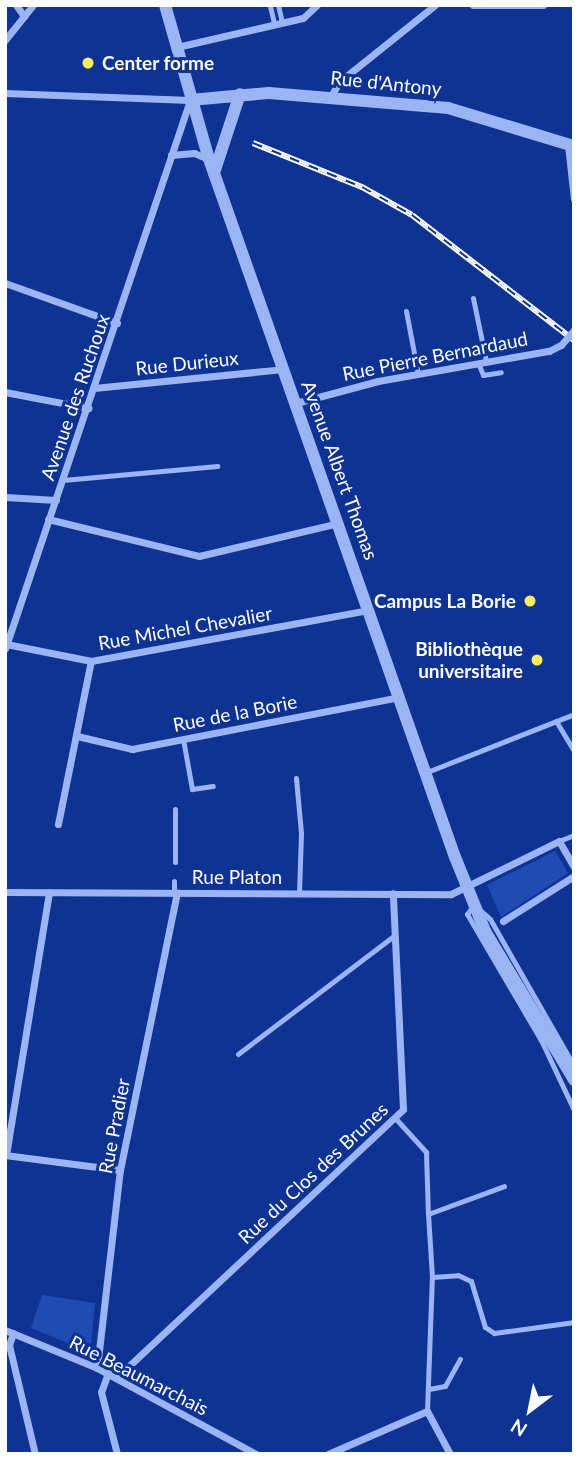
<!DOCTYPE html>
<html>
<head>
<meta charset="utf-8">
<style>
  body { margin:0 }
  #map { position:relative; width:579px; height:1459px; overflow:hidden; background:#0f3393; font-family:Lato,sans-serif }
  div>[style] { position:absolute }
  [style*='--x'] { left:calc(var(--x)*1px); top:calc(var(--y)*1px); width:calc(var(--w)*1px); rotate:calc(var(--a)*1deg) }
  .green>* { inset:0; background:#204bb3 }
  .service>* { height:5px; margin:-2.5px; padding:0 2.5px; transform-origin:2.5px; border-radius:2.5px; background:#9bb5f4 }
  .minor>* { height:7px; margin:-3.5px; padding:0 3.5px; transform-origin:3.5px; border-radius:3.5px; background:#9bb5f4 }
  .tertiary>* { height:12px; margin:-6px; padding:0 6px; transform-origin:6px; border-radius:6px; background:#9bb5f4 }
  .rail>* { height:6px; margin-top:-3px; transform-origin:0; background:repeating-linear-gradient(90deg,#0f3393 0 10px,#fff 0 20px); box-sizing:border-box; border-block:2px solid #fff }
  .minor-bridge>* { height:7px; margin:-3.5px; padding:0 3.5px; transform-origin:3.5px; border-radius:3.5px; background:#9bb5f4 }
  .dots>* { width:19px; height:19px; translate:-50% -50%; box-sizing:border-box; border:4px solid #0f3393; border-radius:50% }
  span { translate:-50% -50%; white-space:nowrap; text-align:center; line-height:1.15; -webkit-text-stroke:6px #0f3393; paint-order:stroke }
  .poi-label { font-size:19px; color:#fff; font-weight:700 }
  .left { translate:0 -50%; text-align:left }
  .right { translate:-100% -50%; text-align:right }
  .street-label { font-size:19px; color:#fff }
  .frame { position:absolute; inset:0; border:7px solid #fff; pointer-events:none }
  .north { position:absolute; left:495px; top:1375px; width:70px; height:70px; -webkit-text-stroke:5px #0f3393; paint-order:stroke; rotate:212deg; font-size:19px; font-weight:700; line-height:28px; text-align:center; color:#fff }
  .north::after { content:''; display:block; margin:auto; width:24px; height:32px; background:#fff; clip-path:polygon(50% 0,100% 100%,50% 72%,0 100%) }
</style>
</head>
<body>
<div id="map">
  <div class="green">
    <i style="clip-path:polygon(555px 851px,568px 873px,501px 917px,487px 885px)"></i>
    <i style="clip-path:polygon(42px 1295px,95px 1303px,91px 1345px,80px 1348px,31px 1328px)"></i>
  </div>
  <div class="service">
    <i style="--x:278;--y:5;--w:17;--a:77"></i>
    <i style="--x:270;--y:6;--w:18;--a:77"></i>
    <i style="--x:473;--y:298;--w:64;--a:78.3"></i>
    <i style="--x:406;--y:311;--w:64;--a:79.2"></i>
    <i style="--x:478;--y:363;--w:13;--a:67"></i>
    <i style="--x:483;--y:375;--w:18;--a:-9"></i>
    <i style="--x:63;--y:480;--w:155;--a:-5.2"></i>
    <i style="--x:556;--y:721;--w:35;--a:59"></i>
    <i style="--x:183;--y:739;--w:51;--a:79.8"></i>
    <i style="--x:192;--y:789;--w:21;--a:-8"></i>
    <i style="--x:427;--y:772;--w:158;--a:-21.5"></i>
    <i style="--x:296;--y:778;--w:55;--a:84.8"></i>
    <i style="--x:301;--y:833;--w:60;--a:91.9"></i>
    <i style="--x:175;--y:809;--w:53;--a:90"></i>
    <i style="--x:559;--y:841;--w:16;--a:-22"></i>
    <i style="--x:174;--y:893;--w:12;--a:-90"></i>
    <i style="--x:473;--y:906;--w:10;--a:127"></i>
    <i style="--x:467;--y:914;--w:146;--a:59.6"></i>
    <i style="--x:541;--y:1040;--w:77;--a:64.8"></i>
    <i style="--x:480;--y:910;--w:13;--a:42"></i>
    <i style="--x:490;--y:919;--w:169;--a:60.3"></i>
    <i style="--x:238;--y:1054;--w:197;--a:-37.2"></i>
    <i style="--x:396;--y:1119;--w:45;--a:47.7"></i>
    <i style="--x:426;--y:1152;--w:62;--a:88.2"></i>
    <i style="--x:432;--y:1277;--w:26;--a:-4"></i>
    <i style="--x:458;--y:1275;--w:14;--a:25"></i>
    <i style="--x:471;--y:1281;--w:48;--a:73.1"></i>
    <i style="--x:485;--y:1327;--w:11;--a:34"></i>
    <i style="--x:494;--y:1333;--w:81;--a:-7.8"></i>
    <i style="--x:429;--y:1389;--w:16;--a:-11"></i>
    <i style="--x:445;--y:1386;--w:31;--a:-61"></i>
    <i style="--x:427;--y:1411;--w:134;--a:-87.9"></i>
    <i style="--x:432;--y:1277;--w:63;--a:-93.6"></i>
    <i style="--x:428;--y:1214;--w:81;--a:-20.2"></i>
  </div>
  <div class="minor">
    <i style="--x:16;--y:5;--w:14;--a:54"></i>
    <i style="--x:473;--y:5;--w:70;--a:0"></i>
    <i style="--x:5;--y:40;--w:45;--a:-51.3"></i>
    <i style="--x:177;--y:47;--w:129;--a:-13"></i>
    <i style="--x:303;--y:18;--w:19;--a:-43"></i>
    <i style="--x:5;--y:93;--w:185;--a:2.2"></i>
    <i style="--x:190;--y:100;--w:579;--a:108.62"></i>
    <i style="--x:331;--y:96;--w:16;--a:-60"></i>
    <i style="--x:339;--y:82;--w:123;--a:-38.7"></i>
    <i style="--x:568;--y:145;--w:54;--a:83.7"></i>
    <i style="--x:171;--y:155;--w:23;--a:-5"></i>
    <i style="--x:194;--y:153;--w:16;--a:22"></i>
    <i style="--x:5;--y:283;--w:119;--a:19.7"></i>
    <i style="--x:94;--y:388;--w:190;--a:-5.7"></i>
    <i style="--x:5;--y:392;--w:85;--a:10.9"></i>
    <i style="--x:296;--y:403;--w:85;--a:-15"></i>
    <i style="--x:378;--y:381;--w:174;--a:-10"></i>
    <i style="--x:549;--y:351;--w:13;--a:-27"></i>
    <i style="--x:5;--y:497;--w:51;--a:3.4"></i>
    <i style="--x:48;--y:519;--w:155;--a:13.8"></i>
    <i style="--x:199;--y:556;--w:144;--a:-13.3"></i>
    <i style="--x:6;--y:644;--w:87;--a:11.3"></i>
    <i style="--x:91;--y:661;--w:283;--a:-10.4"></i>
    <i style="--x:77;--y:736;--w:57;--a:13.3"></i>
    <i style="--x:132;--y:749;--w:272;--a:-11"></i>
    <i style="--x:58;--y:824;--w:166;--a:-78.6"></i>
    <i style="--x:5;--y:892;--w:446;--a:0.3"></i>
    <i style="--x:451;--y:894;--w:120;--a:-26.1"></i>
    <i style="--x:559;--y:841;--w:30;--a:60"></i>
    <i style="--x:503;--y:921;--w:84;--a:-32.4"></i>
    <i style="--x:5;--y:1155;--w:116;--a:7.4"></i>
    <i style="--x:6;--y:1155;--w:266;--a:-80.7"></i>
    <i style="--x:5;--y:1330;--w:100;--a:22.4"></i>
    <i style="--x:97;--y:1368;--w:181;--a:28.4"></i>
    <i style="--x:13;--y:1333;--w:13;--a:108"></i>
    <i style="--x:9;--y:1345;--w:112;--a:76.6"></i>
    <i style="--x:97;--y:1368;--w:199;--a:-83.4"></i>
    <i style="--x:120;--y:1170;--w:283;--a:-78.4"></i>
    <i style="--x:108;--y:1373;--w:20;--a:110"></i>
    <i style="--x:101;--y:1392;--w:64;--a:75.5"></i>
    <i style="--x:116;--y:1378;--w:393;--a:-43.1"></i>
    <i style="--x:403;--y:1109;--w:216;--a:-92.7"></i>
    <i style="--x:328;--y:1454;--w:108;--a:-23.5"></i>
    <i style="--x:427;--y:1411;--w:49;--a:61.9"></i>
  </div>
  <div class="tertiary">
    <i style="--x:165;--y:5;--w:160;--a:74.1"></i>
    <i style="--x:209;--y:159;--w:740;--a:70.59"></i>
    <i style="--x:455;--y:857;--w:80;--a:67.9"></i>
    <i style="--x:485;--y:931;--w:174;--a:59.1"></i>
    <i style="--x:190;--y:100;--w:79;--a:-5.1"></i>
    <i style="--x:269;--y:93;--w:180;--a:4.8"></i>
    <i style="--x:448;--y:108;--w:132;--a:16.8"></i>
    <i style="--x:214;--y:173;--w:83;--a:-71.8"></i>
  </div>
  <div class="rail">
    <i style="--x:253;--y:143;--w:118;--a:22"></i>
    <i style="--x:362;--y:187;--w:57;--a:29.2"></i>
    <i style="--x:412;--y:215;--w:205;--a:37.7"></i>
  </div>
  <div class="minor-bridge">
    <i style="--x:561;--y:345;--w:20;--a:-49"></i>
  </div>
  <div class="dots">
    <i style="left:88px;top:63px;background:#ffeb5e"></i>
    <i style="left:530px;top:601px;background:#ffeb5e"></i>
    <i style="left:537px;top:660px;background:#ffeb5e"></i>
  </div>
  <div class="poi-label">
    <span class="left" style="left:102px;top:63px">Center forme</span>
    <span class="right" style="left:516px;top:601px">Campus La Borie</span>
    <span class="right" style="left:523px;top:660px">Bibliothèque<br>universitaire</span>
  </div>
  <div class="street-label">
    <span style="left:386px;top:83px;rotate:6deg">Rue d'Antony</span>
    <span style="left:435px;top:356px;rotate:-11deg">Rue Pierre Bernardaud</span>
    <span style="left:187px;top:363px;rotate:-6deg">Rue Durieux</span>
    <span style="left:75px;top:397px;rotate:-71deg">Avenue des Ruchoux</span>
    <span style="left:340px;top:470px;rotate:70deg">Avenue Albert Thomas</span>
    <span style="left:185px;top:628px;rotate:-10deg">Rue Michel Chevalier</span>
    <span style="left:235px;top:713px;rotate:-11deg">Rue de la Borie</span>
    <span style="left:237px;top:877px">Rue Platon</span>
    <span style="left:114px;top:1126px;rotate:-79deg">Rue Pradier</span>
    <span style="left:313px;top:1173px;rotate:-43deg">Rue du Clos des Brunes</span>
    <span style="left:139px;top:1375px;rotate:27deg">Rue Beaumarchais</span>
  </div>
  <div class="frame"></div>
  <div class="north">N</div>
</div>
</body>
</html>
